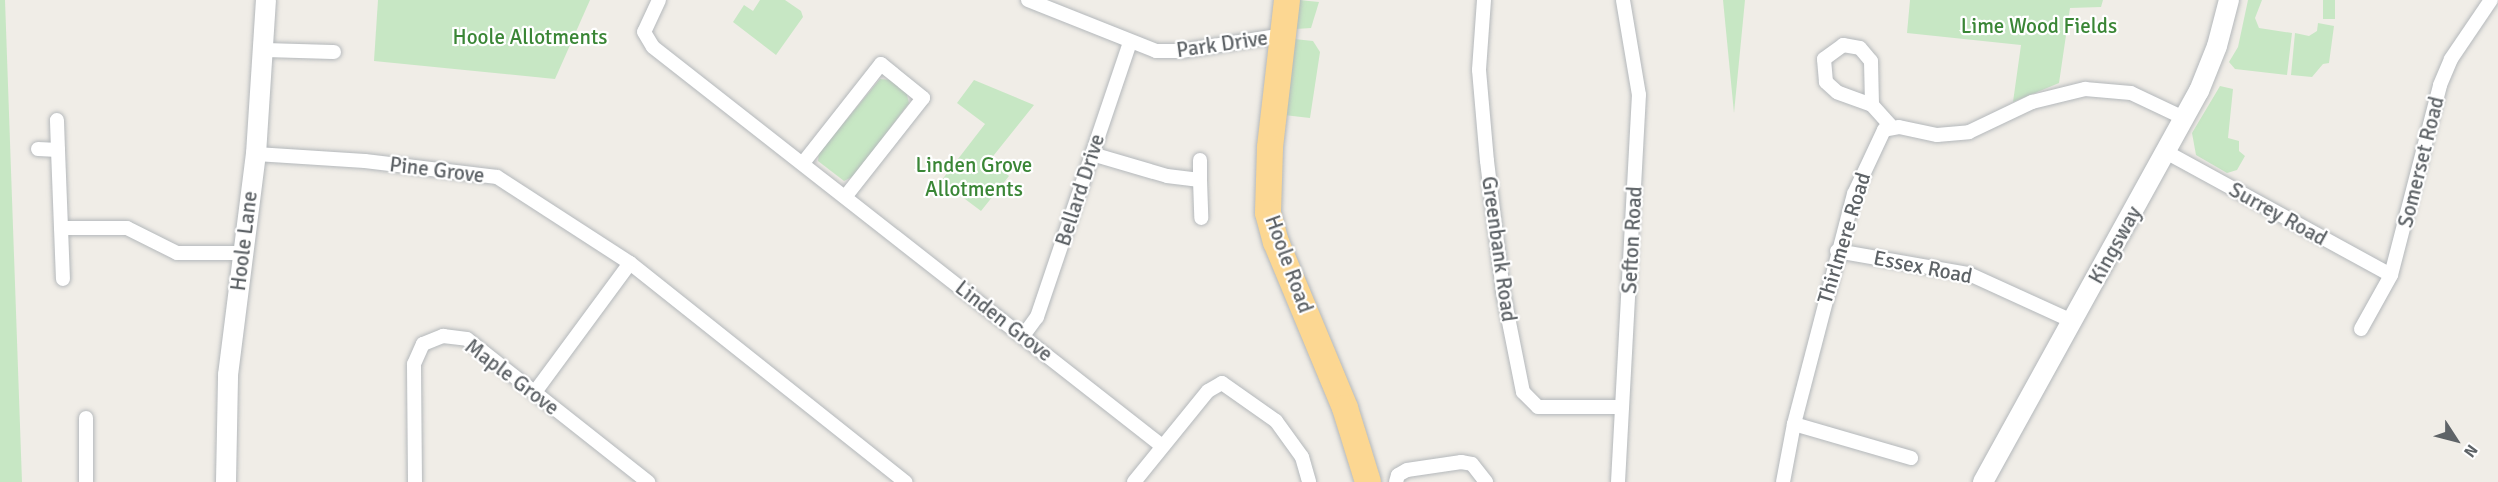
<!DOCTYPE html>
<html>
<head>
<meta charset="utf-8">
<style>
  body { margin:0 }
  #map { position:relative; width:2498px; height:482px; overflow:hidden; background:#f0ede7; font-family:Signika,sans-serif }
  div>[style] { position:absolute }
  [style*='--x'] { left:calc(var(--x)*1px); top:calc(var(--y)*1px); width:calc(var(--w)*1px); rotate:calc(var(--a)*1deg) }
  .green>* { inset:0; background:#c7e7c4; transform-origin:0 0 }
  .roads { filter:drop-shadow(0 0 2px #b4b8bb) drop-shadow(0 0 2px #b4b8bb) }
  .street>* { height:14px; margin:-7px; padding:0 7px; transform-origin:7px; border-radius:7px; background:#fff }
  .secondary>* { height:20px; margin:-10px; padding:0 10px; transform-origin:10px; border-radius:10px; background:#fff }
  .highway>* { height:26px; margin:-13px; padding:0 13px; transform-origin:13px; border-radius:13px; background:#fcd792 }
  span { translate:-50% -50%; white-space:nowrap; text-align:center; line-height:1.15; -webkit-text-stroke:4.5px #fff; paint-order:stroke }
  .park-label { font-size:21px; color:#3a8636 }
  .street-label { font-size:21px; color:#5e6367 }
  .north { position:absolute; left:2426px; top:410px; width:60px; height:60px; -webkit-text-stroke:4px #fff; paint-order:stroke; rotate:126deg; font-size:16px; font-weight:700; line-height:24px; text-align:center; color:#5e6367 }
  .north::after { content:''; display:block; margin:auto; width:21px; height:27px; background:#5e6367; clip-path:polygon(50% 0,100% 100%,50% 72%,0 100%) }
</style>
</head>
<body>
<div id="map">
  <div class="green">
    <i style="clip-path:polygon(0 0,5px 0,22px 482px,0 482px)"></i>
    <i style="clip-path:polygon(378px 0,590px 0,555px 79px,374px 61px)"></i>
    <i style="clip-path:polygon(760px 0,785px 0,801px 11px,803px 17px,776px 55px,733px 22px,744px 5px,753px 11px)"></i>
    <i style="clip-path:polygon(1299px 0,1319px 2px,1311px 28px,1296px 29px)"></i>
    <i style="clip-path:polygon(1723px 0,1745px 0,1734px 113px)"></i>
    <i style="clip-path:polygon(1910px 0,2103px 0,2101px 7px,2070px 8px,2059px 83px,2013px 102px,2021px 45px,1907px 33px)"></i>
    <i style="clip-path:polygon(2248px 0,2262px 0,2255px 18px,2259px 28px,2292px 33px,2287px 75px,2235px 69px,2229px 62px,2238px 47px)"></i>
    <i style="left:2323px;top:0;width:12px;height:19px"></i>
    <i style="clip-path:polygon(2318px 23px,2334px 26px,2329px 63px,2323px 64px,2312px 77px,2291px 75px,2295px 33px,2309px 36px,2317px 31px)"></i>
    <i style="clip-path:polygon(1294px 39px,1313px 41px,1320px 52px,1310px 118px,1284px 115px)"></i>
    <i style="clip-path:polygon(880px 79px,892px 80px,906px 91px,909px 103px,854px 176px,844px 181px,818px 161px,819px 153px)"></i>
    <i style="clip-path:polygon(974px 80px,1034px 105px,990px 160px,1009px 176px,981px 211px,941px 181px,985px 124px,957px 103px)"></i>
    <i style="clip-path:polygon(2220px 86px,2233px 89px,2228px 138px,2239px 141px,2239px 151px,2245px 156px,2237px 170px,2227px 173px,2196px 155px,2192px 133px)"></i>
  </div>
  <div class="roads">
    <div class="street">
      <i style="--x:659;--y:0;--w:35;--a:115"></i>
      <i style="--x:644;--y:32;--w:17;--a:59"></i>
      <i style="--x:653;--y:47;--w:647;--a:38.09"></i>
      <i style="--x:1028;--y:0;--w:138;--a:21.7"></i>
      <i style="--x:1156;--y:51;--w:25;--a:0"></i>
      <i style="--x:1181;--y:51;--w:103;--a:-8.9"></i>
      <i style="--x:1484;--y:0;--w:70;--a:94.1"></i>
      <i style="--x:1479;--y:70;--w:91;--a:85"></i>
      <i style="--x:1487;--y:161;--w:132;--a:83"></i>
      <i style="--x:1503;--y:292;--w:102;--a:78.7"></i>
      <i style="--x:1523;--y:392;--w:21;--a:45"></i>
      <i style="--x:1538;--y:407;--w:84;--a:0"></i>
      <i style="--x:1843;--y:45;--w:17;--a:10"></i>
      <i style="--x:1860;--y:48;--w:17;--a:50"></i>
      <i style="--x:1871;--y:61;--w:44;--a:88.7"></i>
      <i style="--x:1872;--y:105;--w:37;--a:-160"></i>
      <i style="--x:1837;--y:92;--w:15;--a:-138"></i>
      <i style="--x:1826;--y:82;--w:23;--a:-95"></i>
      <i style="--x:1824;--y:59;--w:24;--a:-36"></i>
      <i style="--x:264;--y:50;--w:70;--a:1.6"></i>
      <i style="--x:1872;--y:105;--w:30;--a:48"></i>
      <i style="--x:38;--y:149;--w:20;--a:3"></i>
      <i style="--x:58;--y:150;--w:30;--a:-92"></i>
      <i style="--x:58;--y:150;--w:129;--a:87.8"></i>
      <i style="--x:2166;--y:152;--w:256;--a:28.7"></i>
      <i style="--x:256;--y:154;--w:109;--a:3.7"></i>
      <i style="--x:365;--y:161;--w:133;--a:6.9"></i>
      <i style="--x:497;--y:177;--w:158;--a:32.9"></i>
      <i style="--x:630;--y:263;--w:352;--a:38.5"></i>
      <i style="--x:1092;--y:154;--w:78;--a:16.3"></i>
      <i style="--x:1167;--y:176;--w:33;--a:7"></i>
      <i style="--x:1200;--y:180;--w:20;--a:-90"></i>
      <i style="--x:803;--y:163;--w:126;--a:-51.8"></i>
      <i style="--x:881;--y:64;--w:54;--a:39"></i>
      <i style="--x:923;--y:98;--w:126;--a:128.2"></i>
      <i style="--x:1200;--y:180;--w:38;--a:88"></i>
      <i style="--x:61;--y:228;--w:66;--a:0"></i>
      <i style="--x:127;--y:228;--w:56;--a:26.6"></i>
      <i style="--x:177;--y:253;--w:65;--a:0"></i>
      <i style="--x:1837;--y:251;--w:134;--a:9.9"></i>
      <i style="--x:1969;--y:274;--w:113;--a:24.5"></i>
      <i style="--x:2361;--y:329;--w:62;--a:-60.9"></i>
      <i style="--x:2391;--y:275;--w:196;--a:-75.5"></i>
      <i style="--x:2440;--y:85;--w:28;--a:-67"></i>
      <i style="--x:2451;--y:59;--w:71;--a:-55.9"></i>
      <i style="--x:1023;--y:336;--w:24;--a:-54"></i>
      <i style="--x:1037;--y:317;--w:290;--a:-71.3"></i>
      <i style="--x:535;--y:392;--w:160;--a:-53.6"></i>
      <i style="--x:1794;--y:424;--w:122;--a:16.2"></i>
      <i style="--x:86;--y:482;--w:64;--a:-90"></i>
      <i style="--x:415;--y:482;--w:118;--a:-90.5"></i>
      <i style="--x:414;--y:364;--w:22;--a:-66"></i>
      <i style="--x:423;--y:344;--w:22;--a:-22"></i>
      <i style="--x:443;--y:336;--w:24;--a:7"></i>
      <i style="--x:467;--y:339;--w:231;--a:38.3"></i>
      <i style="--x:1134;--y:482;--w:117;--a:-50.9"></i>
      <i style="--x:1208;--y:391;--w:16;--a:-30"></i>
      <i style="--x:1222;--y:383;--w:66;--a:35.1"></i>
      <i style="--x:1276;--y:421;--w:44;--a:54.2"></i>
      <i style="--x:1302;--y:457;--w:26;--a:74"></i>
      <i style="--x:1396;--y:482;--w:7;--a:-74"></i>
      <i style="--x:1398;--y:475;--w:10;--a:-29"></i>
      <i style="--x:1407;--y:470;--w:55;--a:-8.4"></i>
      <i style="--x:1461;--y:462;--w:11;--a:10"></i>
      <i style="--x:1472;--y:464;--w:23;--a:52"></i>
      <i style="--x:1618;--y:482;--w:388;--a:-86.9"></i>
      <i style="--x:1639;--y:95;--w:96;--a:-99.6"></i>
      <i style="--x:1783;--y:482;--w:59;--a:-79.3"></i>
      <i style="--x:1794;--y:424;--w:238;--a:-75.4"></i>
      <i style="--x:1854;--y:194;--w:71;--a:-64.9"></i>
      <i style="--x:1884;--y:130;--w:15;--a:-11"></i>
      <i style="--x:1899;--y:127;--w:39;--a:12"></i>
      <i style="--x:1937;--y:135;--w:32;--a:-5"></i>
      <i style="--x:1969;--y:132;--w:70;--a:-25.5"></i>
      <i style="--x:2032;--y:102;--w:55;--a:-13.8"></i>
      <i style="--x:2085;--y:89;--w:46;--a:5"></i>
      <i style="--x:2131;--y:93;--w:59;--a:25.3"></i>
    </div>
    <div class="secondary">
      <i style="--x:226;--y:482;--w:107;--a:-88.9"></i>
      <i style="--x:228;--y:375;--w:223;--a:-82.8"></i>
      <i style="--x:256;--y:154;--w:154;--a:-86.3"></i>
      <i style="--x:1983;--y:482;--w:447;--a:-61.1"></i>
      <i style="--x:2199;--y:91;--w:48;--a:-68.2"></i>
      <i style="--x:2217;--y:46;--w:48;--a:-75.4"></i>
    </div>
    <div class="highway">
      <i style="--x:1287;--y:0;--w:149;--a:96.6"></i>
      <i style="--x:1270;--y:148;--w:65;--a:91.8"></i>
      <i style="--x:1268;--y:213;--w:30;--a:75"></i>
      <i style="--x:1276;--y:242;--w:180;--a:67.4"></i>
      <i style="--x:1345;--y:408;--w:77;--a:72.7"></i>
    </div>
  </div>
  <div class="park-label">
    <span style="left:2039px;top:26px">Lime Wood Fields</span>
    <span style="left:530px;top:37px">Hoole Allotments</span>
    <span style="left:974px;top:177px">Linden Grove<br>Allotments</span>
  </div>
  <div class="street-label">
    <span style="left:1222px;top:44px;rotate:-8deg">Park Drive</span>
    <span style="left:2421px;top:162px;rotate:-76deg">Somerset Road</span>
    <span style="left:437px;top:170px;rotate:7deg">Pine Grove</span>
    <span style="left:1080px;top:190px;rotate:-72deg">Bellard Drive</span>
    <span style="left:2278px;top:214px;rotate:29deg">Surrey Road</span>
    <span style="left:1844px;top:238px;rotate:-73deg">Thirlmere Road</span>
    <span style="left:1632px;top:240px;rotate:-87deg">Sefton Road</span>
    <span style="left:244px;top:241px;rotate:-83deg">Hoole Lane</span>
    <span style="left:2115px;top:245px;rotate:-61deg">Kingsway</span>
    <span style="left:1499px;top:249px;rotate:82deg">Greenbank Road</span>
    <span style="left:1289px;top:264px;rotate:70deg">Hoole Road</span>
    <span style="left:1923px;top:267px;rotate:11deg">Essex Road</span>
    <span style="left:1004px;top:321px;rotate:38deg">Linden Grove</span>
    <span style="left:512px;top:377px;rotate:37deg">Maple Grove</span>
  </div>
  <div class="north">N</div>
</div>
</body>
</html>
